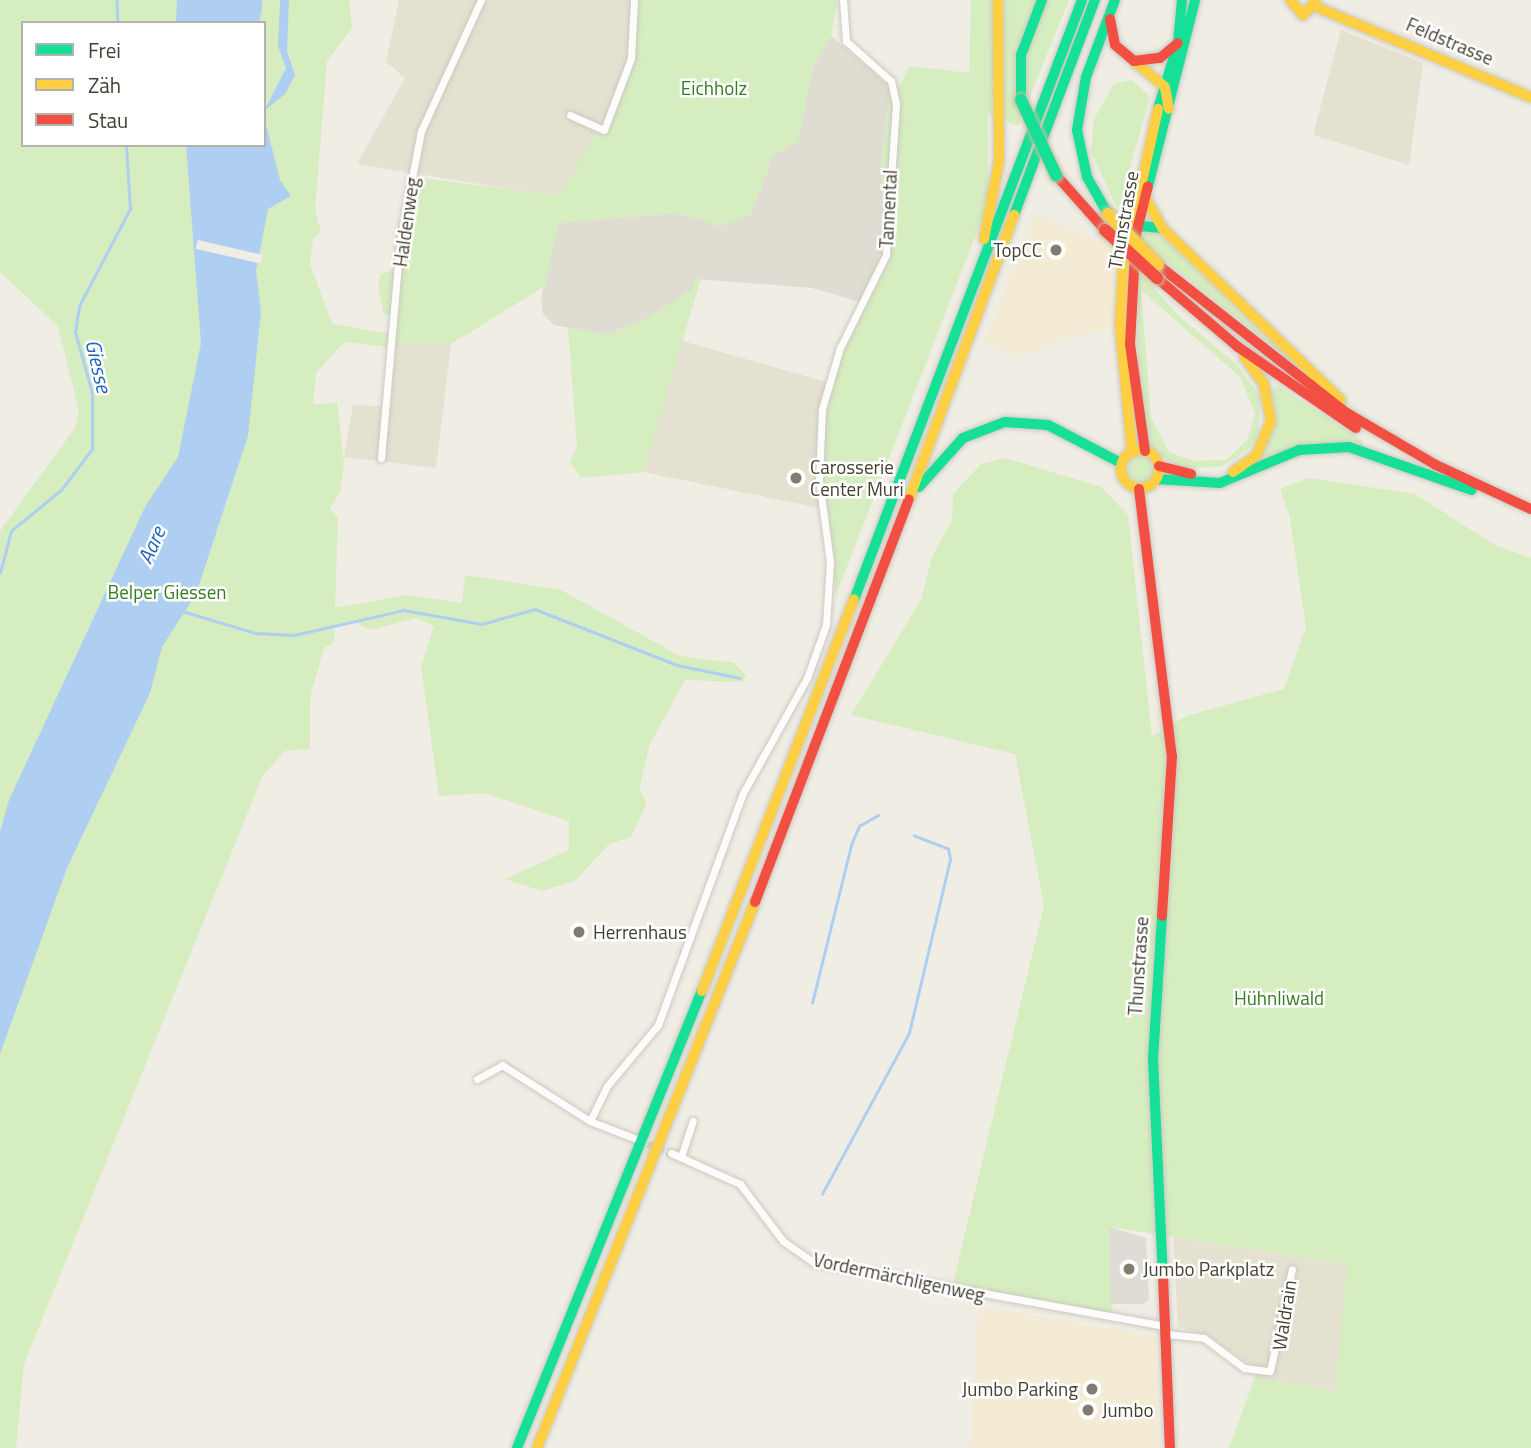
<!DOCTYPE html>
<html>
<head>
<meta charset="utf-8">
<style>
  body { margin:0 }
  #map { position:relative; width:1531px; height:1448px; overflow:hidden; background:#efede4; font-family:"Titillium Web",sans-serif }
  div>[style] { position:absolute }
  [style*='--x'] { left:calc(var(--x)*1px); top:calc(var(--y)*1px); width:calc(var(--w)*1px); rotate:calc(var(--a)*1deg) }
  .residential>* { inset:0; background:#e4e1d1 }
  .commercial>* { inset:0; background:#f4ebd5 }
  .industrial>* { inset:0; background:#dfdcd2 }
  .green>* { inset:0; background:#d6edc0 }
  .round { border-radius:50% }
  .parking>* { inset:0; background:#dedcd4 }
  .water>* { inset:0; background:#afcff2 }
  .pier>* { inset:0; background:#efede4; transform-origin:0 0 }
  .stream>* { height:2.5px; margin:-1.25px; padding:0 1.25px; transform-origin:1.25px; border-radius:1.25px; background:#afcff2 }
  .street-tunnel>* { height:7px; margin-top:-3.5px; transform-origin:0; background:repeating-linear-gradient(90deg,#cdcac0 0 7px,transparent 0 10.5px) }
  .roads { filter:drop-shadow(0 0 2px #cbc9c0) drop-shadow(0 0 2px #cbc9c0) }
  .street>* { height:7px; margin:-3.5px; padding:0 3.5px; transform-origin:3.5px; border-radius:3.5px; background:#fdfcfb }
  .fast>* { height:10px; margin:-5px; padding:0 5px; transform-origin:5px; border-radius:5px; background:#16e098 }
  .slow>* { height:10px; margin:-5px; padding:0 5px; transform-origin:5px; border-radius:5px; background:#ffcf43 }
  .slow>.ring { margin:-5px; padding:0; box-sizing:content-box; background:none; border:10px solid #ffcf43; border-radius:50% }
  .jam>* { height:10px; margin:-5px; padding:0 5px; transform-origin:5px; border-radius:5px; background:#f24e42 }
  .bridges { filter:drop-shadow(0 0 2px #cabf9c) drop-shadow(0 0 2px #cabf9c) }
  .fast-bridge>* { height:12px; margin:-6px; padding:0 6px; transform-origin:6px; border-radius:6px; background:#16e098 }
  .slow-bridge>* { height:12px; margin:-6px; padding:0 6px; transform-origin:6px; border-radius:6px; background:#ffcf43 }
  .jam-bridge>* { height:12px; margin:-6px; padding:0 6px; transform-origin:6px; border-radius:6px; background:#f24e42 }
  .dots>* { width:19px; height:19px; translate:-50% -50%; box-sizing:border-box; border:4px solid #fff; border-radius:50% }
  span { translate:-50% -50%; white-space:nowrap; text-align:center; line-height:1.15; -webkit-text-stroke:5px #fff; paint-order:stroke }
  .street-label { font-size:19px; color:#443f31 }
  .park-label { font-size:19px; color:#357b1f }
  .poi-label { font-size:19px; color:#443f31 }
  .right { translate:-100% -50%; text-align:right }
  .left { translate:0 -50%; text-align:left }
  .water-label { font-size:21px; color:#1f64ba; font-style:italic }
  .legend { position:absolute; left:21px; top:21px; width:245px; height:126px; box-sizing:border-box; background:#fff; border:2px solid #b4b2ad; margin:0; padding:9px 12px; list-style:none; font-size:21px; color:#443f31 }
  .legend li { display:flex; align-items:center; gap:14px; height:35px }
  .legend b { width:35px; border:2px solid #b4b2ad }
</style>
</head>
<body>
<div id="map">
  <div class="residential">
    <i style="clip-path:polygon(399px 0,635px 0,630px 59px,608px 116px,559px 197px,357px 164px,405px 78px,386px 62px)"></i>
    <i style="clip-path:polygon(1341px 30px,1423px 63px,1409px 165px,1313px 135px)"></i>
    <i style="clip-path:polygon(679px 340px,830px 383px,823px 425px,825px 509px,643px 472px)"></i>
    <i style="clip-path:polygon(396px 342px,451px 344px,436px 468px,344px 457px,353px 405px,391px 407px)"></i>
    <i style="clip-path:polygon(1173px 1237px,1348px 1264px,1335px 1391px,1255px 1377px,1256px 1368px,1211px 1338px,1178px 1326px)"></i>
  </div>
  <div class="commercial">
    <i style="clip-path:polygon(1035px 214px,1121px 251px,1116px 328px,1066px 337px,1021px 356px,984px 344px)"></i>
    <i style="clip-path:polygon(979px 1306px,1156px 1337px,1158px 1448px,970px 1448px)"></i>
  </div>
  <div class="industrial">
    <i style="clip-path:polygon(831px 36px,890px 87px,881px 166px,885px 242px,860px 302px,812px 288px,696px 279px,692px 290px,650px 317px,607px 335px,554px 325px,543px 314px,541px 297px,559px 223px,678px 213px,720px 226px,751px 215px,773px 155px,798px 141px,813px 67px)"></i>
  </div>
  <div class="green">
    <i style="clip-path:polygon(evenodd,0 0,349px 0,352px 28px,327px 61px,315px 210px,321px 232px,313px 239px,310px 264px,332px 324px,388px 334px,390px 347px,344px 342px,316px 373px,313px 405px,337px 402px,344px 463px,340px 492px,330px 509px,338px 518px,335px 608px,405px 595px,462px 603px,465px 575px,561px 590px,680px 656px,734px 663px,746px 675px,743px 682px,685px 680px,650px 744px,639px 789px,647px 803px,631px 837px,609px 844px,575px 881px,542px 891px,505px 879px,569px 850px,569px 821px,485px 793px,439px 796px,421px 667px,434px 626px,417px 618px,370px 630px,355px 622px,334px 627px,335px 641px,324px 648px,310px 698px,310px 749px,285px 751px,263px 775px,24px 1364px,16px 1448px,0 1448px,0 531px,75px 428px,79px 410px,58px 326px,0 272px,0 0,23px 23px,264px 23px,264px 145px,23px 145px,23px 23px)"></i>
    <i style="clip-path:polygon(635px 0,838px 0,831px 36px,813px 67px,798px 141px,773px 155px,751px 215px,720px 226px,678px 213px,559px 223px,545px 286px,451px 344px,396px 342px,395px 315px,384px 315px,378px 288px,380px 274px,394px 270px,399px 258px,394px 252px,398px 228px,414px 177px,559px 196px,608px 116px,630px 59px)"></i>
    <i style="clip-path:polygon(971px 0,1069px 0,1018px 126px,988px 113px,988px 203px,836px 595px,823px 489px,823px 425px,830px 383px,885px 242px,881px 166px,890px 87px,898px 89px,910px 66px,969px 73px)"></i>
    <i style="clip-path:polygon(1132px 80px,1150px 97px,1118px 210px,1091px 152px,1094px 119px,1114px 84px)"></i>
    <i style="clip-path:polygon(1141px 225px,1155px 229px,1292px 362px,1141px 241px)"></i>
    <i style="clip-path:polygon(evenodd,1138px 270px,1177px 314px,1235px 363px,1260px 396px,1259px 432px,1248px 450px,1222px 466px,1182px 469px,1149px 448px,1138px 390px,1138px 270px,1141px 290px,1241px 378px,1255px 414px,1247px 440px,1226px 460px,1194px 461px,1169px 452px,1151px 417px,1141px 290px)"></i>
    <i style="clip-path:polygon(696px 279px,701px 279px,643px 472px,581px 478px,570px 462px,577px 447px,568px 328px,607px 335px,650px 317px,692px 290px)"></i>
    <i style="clip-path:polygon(1277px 385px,1363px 441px,1362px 445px,1348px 442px,1258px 460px,1276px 422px,1271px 390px)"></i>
    <i class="round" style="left:1126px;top:455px;width:28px;height:28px"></i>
    <i style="clip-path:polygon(1005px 458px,1101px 487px,1128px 515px,1152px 736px,1186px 716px,1284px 689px,1306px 627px,1290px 518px,1280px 489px,1309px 478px,1415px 494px,1495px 545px,1531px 558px,1531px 1448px,1229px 1448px,1255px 1377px,1335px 1391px,1347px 1264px,1110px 1227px,1112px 1314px,952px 1287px,1044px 906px,1015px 754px,851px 715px,921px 600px,932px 557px,952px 520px,953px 494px,981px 464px)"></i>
  </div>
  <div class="parking">
    <i style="clip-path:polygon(1109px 1227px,1146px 1238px,1149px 1300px,1142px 1304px,1111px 1304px)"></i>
  </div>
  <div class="water">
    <i style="clip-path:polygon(177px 0,262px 0,262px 7px,259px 23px,176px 23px)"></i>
    <i style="clip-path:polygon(280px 0,289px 0,287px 51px,295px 75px,285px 94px,264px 111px,286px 68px,278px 46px)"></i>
    <i style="clip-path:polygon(264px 116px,280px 180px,291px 196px,268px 209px,256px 271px,261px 312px,248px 436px,196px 594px,162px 647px,150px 693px,67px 868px,0 1054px,0 832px,9px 800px,145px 507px,178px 457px,201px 343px,186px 145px,264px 145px)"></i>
  </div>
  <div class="pier">
    <i style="left:263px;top:255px;width:9px;height:67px;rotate:103deg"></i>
  </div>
  <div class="stream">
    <i style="--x:117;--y:0;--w:23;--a:88"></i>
    <i style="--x:0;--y:573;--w:43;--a:-75.3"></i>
    <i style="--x:11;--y:531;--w:66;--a:-39.5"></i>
    <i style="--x:62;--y:489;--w:50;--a:-53.1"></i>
    <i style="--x:92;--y:449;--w:56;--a:-90"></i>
    <i style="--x:92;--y:393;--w:63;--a:-105.6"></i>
    <i style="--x:75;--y:332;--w:26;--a:-81"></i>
    <i style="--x:79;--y:306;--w:110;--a:-62.3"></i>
    <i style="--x:130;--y:209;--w:64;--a:-93.6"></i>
    <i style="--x:182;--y:611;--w:77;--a:16.6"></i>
    <i style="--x:256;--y:633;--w:38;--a:3"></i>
    <i style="--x:294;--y:635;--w:113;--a:-12.8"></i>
    <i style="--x:404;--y:610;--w:79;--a:10.2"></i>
    <i style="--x:482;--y:624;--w:55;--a:-15.8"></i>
    <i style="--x:535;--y:609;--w:153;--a:21.5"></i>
    <i style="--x:677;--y:665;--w:64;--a:11.7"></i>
    <i style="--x:812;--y:1003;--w:163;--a:-76.1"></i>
    <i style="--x:851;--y:845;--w:21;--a:-67"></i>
    <i style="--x:859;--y:826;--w:22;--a:-30"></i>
    <i style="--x:822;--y:1194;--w:183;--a:-61.6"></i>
    <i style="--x:909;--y:1033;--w:179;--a:-76.7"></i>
    <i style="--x:950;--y:859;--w:10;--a:-101"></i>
    <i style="--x:948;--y:849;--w:36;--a:-159"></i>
  </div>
  <div class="street-tunnel">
    <i style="--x:638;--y:1140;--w:35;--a:22"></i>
  </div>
  <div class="roads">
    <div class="street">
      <i style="--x:570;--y:115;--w:37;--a:24"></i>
      <i style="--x:604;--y:130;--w:77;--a:-69.4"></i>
      <i style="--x:631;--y:58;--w:58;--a:-87"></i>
      <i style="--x:381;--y:458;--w:218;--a:-85"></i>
      <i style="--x:400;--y:241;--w:112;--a:-79.2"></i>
      <i style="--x:421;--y:131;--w:144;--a:-65.4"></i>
      <i style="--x:477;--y:1079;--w:29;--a:-29"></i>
      <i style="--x:502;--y:1065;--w:104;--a:32.5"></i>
      <i style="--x:590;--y:1121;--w:47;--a:21.1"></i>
      <i style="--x:590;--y:1121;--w:39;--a:-64"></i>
      <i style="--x:607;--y:1086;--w:80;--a:-50.1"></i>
      <i style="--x:658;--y:1025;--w:247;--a:-69.9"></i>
      <i style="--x:743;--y:793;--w:132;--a:-60.9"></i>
      <i style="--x:807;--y:678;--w:56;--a:-70.3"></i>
      <i style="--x:826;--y:625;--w:63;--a:-86.4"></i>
      <i style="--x:830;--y:562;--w:83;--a:-97.6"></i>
      <i style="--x:819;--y:480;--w:71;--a:-87.6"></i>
      <i style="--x:822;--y:409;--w:64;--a:-73.6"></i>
      <i style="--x:840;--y:348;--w:104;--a:-63.7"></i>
      <i style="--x:886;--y:255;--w:151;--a:-86.2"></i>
      <i style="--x:896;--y:104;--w:24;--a:-102"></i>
      <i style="--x:891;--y:81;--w:60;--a:-138.4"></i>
      <i style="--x:846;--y:41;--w:41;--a:-94.2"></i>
      <i style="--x:671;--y:1153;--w:76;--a:24.2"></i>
      <i style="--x:740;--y:1184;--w:71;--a:53"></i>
      <i style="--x:783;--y:1241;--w:37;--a:35"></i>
      <i style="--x:813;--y:1262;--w:359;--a:10.3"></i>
      <i style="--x:681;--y:1157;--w:38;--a:-72"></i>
      <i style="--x:1167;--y:1334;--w:37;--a:6"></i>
      <i style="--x:1204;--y:1338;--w:50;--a:36.9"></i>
      <i style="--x:1244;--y:1368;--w:26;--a:7"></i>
      <i style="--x:1270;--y:1371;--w:104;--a:-77.8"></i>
    </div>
    <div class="fast">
      <i style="--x:1021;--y:100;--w:45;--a:-90"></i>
      <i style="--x:1021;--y:55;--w:59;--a:-69.1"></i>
      <i style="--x:1158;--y:109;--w:69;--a:-73.1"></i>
      <i style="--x:1178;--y:43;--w:43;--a:-84.7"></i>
      <i style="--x:1148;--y:186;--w:192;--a:-75.8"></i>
      <i style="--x:1108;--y:214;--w:43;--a:-119.6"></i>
      <i style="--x:1087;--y:177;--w:48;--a:-102"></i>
      <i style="--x:1077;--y:130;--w:54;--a:-80.4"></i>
      <i style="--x:1086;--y:77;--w:82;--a:-69.4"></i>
      <i style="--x:1014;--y:215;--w:230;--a:-69.4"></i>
      <i style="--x:1128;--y:225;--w:34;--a:5"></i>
      <i style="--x:1157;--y:479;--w:63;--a:3.6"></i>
      <i style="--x:1220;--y:483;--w:86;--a:-22.7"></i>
      <i style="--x:1299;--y:450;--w:50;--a:-3.4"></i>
      <i style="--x:1349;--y:447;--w:130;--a:19.3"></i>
      <i style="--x:919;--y:487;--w:66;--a:-48.1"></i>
      <i style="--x:963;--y:438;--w:45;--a:-20.9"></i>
      <i style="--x:1005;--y:422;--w:43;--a:4"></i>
      <i style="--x:1048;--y:425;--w:82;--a:27.5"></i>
      <i style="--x:854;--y:600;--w:642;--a:-69.19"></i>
      <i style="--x:1162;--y:916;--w:143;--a:93.6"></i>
      <i style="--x:1153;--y:1059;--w:217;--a:87.4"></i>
      <i style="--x:517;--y:1448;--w:493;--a:-68"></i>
    </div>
    <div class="slow">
      <i style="--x:1290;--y:0;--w:20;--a:49"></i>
      <i style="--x:1303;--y:15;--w:18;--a:-47"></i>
      <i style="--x:1314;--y:6;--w:235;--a:22.8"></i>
      <i style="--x:1134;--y:61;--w:40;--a:40"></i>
      <i style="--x:1165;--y:87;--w:22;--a:80"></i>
      <i style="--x:1144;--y:195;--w:38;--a:61"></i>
      <i style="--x:1162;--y:228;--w:248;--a:43.9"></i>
      <i style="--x:984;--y:239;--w:79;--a:-79.1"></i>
      <i style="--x:999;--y:161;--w:161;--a:-90.4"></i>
      <i class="ring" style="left:1121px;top:450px;width:28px;height:28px"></i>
      <i style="--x:1132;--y:452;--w:126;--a:-95.5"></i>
      <i style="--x:1120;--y:327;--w:60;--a:-87.1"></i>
      <i style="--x:1123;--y:267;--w:162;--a:-77.5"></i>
      <i style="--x:1233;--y:472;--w:28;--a:-35"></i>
      <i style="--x:1256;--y:456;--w:38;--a:-67"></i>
      <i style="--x:1271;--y:421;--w:38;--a:-101"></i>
      <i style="--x:1264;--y:384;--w:34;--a:-126"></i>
      <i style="--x:909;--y:499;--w:303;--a:-69.7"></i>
      <i style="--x:702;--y:991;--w:420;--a:-68.8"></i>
      <i style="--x:537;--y:1448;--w:588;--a:-68.23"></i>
    </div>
    <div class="jam">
      <i style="--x:1110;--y:19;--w:26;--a:79"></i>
      <i style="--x:1115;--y:45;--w:25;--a:40"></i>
      <i style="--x:1134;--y:61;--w:26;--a:-7"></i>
      <i style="--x:1160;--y:58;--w:23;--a:-40"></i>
      <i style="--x:1056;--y:175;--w:74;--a:48.3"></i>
      <i style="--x:1158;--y:265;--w:240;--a:38.1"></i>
      <i style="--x:1347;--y:413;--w:103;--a:30.3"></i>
      <i style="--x:1436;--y:465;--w:105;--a:24.9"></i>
      <i style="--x:1157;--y:278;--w:106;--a:40.4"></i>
      <i style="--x:1238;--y:347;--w:143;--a:34.5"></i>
      <i style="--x:1145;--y:451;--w:108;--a:-98"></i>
      <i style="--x:1130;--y:344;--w:110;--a:-86.9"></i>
      <i style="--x:1136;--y:234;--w:49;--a:-76"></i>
      <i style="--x:1159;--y:466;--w:33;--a:14"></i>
      <i style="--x:1139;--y:489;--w:269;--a:83"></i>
      <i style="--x:1172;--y:756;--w:160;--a:93.6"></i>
      <i style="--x:755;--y:902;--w:431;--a:-69.1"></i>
      <i style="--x:1163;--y:1276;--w:172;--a:87.7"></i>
    </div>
  </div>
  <div class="bridges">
    <div class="fast-bridge">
      <i style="--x:1021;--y:100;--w:83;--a:65"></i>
    </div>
    <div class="slow-bridge">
      <i style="--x:1108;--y:214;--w:71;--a:45.6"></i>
    </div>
    <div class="jam-bridge">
      <i style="--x:1105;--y:230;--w:71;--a:42.7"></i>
    </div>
  </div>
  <div class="dots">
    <i style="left:1056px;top:250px;background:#807c70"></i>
    <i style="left:796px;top:478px;background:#807c70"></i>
    <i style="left:579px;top:932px;background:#807c70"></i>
    <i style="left:1129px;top:1269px;background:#807c70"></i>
    <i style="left:1092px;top:1389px;background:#807c70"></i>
    <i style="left:1088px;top:1410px;background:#807c70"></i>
  </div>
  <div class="street-label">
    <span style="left:1450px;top:41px;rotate:23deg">Feldstrasse</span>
    <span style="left:888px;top:209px;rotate:-87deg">Tannental</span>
    <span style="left:1123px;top:220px;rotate:-80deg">Thunstrasse</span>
    <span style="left:406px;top:222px;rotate:-82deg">Haldenweg</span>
    <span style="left:1138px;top:966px;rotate:-86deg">Thunstrasse</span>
    <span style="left:899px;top:1277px;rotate:12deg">Vordermärchligenweg</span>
    <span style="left:1284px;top:1315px;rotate:-81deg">Waldrain</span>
  </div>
  <div class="park-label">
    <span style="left:714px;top:88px">Eichholz</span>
    <span style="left:167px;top:592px">Belper Giessen</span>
    <span style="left:1279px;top:998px">Hühnliwald</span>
  </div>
  <div class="poi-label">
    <span class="right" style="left:1042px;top:250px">TopCC</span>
    <span class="left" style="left:810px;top:478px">Carosserie<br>Center Muri</span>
    <span class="left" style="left:593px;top:932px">Herrenhaus</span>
    <span class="left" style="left:1143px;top:1269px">Jumbo Parkplatz</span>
    <span class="right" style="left:1078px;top:1389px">Jumbo Parking</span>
    <span class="left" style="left:1102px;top:1410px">Jumbo</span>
  </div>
  <div class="water-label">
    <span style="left:99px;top:366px;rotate:77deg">Giesse</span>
    <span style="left:151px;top:545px;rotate:-66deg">Aare</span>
  </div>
  <ul class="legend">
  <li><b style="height:9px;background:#16e098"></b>Frei</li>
  <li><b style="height:9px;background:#ffcf43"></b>Zäh</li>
  <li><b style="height:9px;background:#f24e42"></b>Stau</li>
  </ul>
</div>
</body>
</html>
